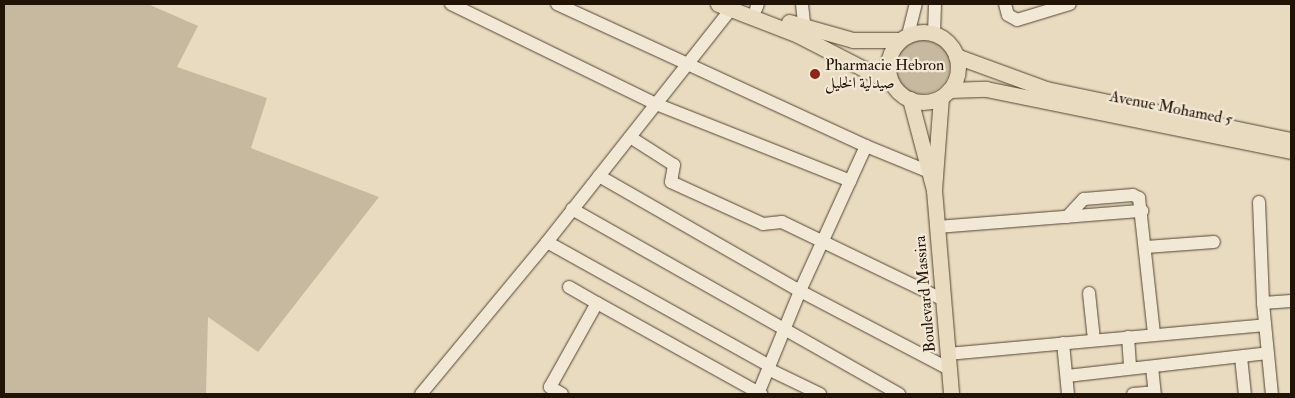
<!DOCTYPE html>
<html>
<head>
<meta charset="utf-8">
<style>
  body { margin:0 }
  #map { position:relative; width:1295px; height:398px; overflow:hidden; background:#e9dbbf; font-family:"IM FELL Double Pica",Amiri,serif }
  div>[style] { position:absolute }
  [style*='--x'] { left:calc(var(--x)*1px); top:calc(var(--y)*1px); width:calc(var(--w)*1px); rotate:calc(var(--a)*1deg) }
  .green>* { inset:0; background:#c7b99f }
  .round { border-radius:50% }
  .roads { filter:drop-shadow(0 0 1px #534534) drop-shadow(0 0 1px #534534) }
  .minor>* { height:12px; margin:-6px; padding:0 6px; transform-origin:6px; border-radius:6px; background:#f1e8d5 }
  .major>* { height:15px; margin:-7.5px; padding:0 7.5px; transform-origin:7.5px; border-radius:7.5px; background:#e9dbbf }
  .major>.ring { margin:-7.5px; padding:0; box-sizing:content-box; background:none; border:15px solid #e9dbbf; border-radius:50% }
  .dots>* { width:14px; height:14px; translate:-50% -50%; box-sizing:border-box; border:2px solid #f1e8d5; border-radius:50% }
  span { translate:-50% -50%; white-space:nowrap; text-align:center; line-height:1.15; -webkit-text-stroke:4.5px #f1e8d5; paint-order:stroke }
  .poi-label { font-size:16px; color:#211305 }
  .left { translate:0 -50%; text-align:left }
  .street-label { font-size:16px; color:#211305 }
  .frame { position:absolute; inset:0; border:5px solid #211305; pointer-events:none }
</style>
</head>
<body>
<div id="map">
  <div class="green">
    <i style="clip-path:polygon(4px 4px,148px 4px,198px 26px,177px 67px,267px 98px,251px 148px,379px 197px,258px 352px,208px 317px,206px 394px,4px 394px)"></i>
    <i class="round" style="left:894px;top:38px;width:56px;height:56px"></i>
  </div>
  <div class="roads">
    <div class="minor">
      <i style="--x:451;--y:4;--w:228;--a:26"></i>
      <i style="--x:656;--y:104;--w:209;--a:21.6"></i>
      <i style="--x:557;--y:4;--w:340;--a:24.7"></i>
      <i style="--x:866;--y:146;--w:66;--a:22.3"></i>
      <i style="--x:927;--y:171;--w:9;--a:0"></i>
      <i style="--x:802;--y:4;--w:30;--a:84"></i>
      <i style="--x:1005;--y:4;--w:11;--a:75"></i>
      <i style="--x:1008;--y:15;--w:10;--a:29"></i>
      <i style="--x:1017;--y:20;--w:55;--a:-16.8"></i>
      <i style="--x:756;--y:9;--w:5;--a:-68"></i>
      <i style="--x:934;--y:33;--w:29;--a:-88"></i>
      <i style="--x:908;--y:35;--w:32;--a:-76"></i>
      <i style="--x:630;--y:137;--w:52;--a:32.5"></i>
      <i style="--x:674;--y:165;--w:17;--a:100"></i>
      <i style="--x:671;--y:182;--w:101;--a:24.5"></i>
      <i style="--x:763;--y:224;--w:19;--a:-6"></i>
      <i style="--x:782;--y:222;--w:180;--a:25.7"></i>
      <i style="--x:866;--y:146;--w:159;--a:114.5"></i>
      <i style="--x:800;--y:291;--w:168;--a:27.6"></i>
      <i style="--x:599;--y:176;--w:232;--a:29.8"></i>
      <i style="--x:800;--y:291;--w:111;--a:112.2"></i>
      <i style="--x:1259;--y:202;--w:101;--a:87.7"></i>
      <i style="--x:1263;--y:303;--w:91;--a:84.4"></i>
      <i style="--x:572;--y:209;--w:376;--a:29.5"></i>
      <i style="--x:1067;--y:217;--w:25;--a:-47"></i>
      <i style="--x:1084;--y:199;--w:49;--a:-4.7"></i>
      <i style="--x:1133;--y:195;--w:7;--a:27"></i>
      <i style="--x:1139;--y:198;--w:137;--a:83.7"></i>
      <i style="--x:937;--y:227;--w:206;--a:-4.5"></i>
      <i style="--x:547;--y:242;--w:255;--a:29.1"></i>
      <i style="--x:1146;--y:247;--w:68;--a:-4.2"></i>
      <i style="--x:569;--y:287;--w:32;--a:30"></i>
      <i style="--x:1089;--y:293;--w:47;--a:83.9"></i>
      <i style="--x:1263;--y:303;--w:28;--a:-4"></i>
      <i style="--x:1128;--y:337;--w:31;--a:86"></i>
      <i style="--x:1063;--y:343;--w:51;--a:84.4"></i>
      <i style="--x:948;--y:354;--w:318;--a:-5.2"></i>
      <i style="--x:1241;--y:357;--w:37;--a:84"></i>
      <i style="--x:1152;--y:367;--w:27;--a:84"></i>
      <i style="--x:768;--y:369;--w:58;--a:25.7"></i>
      <i style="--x:1067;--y:376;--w:202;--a:-6.5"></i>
      <i style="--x:421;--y:394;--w:197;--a:-50.3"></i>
      <i style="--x:547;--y:242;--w:303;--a:-51.7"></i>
      <i style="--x:562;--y:394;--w:14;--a:-150"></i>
      <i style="--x:550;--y:387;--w:96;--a:-60.8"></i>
      <i style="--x:597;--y:303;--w:188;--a:29"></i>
      <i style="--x:1133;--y:394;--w:21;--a:-5"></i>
    </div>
    <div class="major">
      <i style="--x:718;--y:4;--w:86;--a:21.2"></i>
      <i style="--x:798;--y:35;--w:105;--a:27.3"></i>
      <i style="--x:789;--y:22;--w:66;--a:15.7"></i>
      <i style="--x:853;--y:40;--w:46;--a:0"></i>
      <i class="ring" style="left:888px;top:32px;width:55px;height:55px"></i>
      <i style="--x:956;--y:56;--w:96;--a:20.1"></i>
      <i style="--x:1046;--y:89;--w:250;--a:11.8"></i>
      <i style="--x:949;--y:90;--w:37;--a:-2"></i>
      <i style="--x:986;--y:89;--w:311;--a:11.5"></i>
      <i style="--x:910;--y:99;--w:94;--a:75.2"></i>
      <i style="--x:934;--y:190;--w:93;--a:-85.7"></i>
      <i style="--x:934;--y:190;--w:205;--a:85.2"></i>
    </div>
  </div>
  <div class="dots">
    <i style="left:815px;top:74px;background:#8f2418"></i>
  </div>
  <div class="poi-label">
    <span class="left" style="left:825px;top:74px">Pharmacie Hebron<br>صيدلية الخليل</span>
  </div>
  <div class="street-label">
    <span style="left:1171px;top:108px;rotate:11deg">Avenue Mohamed 5</span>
    <span style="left:925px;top:294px;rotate:-95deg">Boulevard Massira</span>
  </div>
  <div class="frame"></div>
</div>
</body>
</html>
